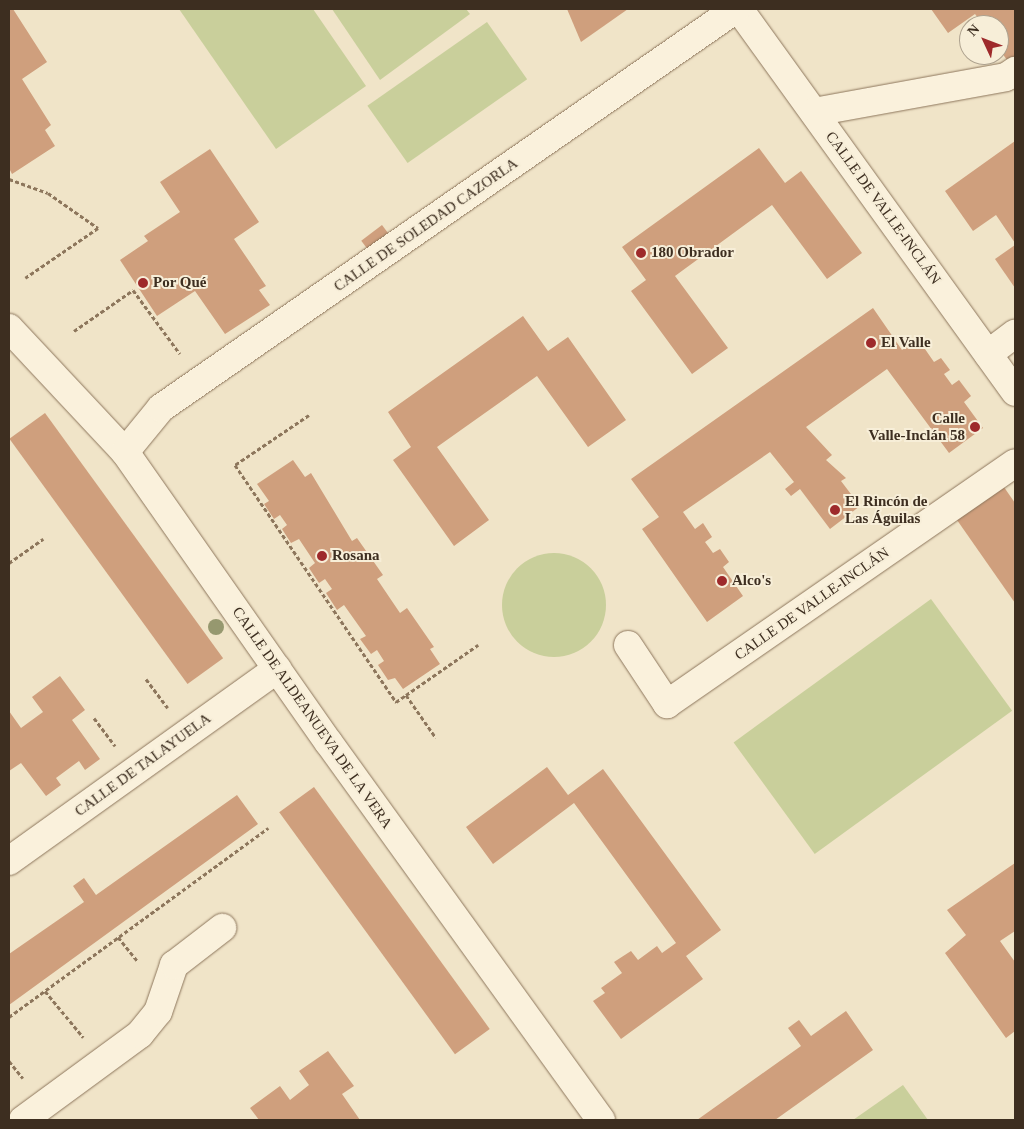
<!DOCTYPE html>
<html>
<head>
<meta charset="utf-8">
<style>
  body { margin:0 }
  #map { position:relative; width:1024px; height:1129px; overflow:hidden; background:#f0e4c8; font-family:"Times New Roman",serif }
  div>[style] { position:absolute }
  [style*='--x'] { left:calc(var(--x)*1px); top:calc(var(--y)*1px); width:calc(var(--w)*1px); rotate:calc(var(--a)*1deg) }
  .green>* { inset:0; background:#c9cf9b; transform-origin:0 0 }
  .round { border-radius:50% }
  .building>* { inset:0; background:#cf9f7d; transform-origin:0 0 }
  .path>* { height:3px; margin-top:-1.5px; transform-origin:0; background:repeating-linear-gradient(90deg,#8d765c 0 4px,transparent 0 6.5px) }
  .roads { filter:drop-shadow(0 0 1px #8d765c) drop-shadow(0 0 1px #8d765c) }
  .minor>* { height:28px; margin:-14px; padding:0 14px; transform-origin:14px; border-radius:14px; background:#faf1dc }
  .trees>* { width:16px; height:16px; margin:-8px; border-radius:50%; background:#96986f }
  .dots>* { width:14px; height:14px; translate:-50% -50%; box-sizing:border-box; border:2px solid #f7eed8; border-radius:50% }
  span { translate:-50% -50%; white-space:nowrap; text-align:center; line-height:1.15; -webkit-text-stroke:4px #f7eed8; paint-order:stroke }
  .street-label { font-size:15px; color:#3d2e20 }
  .poi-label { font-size:15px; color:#3d2e20; font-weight:700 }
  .left { translate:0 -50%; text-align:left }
  .right { translate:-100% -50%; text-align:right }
  .frame { position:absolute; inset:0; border:10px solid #3d2e20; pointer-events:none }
  .north { position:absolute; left:959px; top:15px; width:50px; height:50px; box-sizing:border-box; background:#f7eed8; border:1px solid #ada18e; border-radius:50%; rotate:313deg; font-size:14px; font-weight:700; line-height:20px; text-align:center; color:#3d2e20 }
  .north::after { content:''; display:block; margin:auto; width:18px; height:22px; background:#9e2a2b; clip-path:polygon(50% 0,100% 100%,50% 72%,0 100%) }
</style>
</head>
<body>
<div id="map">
  <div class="green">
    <i style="clip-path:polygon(179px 9px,313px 9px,366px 86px,276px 149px)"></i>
    <i style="clip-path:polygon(332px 9px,466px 9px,470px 14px,380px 80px)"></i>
    <i style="left:487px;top:22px;width:70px;height:146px;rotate:55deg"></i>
    <i class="round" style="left:502px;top:553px;width:104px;height:104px"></i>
    <i style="left:931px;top:599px;width:138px;height:244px;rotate:54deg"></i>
    <i style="clip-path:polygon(903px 1085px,928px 1120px,853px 1120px)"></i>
  </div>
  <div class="building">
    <i style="clip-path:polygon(9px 9px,13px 9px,47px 62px,22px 79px,51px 125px,45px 130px,55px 146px,12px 174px,9px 168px)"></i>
    <i style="clip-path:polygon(567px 9px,628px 9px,581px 42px)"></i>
    <i style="clip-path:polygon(931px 9px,1015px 9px,1015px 60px,1010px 64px,999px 49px,999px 25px,976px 25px,981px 22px,975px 14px,948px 33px)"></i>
    <i style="clip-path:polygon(1015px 141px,1015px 243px,996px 215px,973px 231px,945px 191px)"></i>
    <i style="clip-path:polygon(759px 148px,785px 183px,801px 171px,862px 253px,827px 279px,772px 205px,675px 276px,728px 348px,692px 374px,631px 291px,646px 280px,622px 247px)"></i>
    <i style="clip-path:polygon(210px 149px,259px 222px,234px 239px,266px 286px,259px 290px,270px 305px,225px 334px,195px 291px,157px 316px,120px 260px,148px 241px,144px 236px,180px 212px,160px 182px)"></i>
    <i style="left:382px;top:225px;width:10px;height:26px;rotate:53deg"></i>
    <i style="clip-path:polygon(1015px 245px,1015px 288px,995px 259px)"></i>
    <i style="clip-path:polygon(873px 308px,902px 350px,918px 339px,934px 362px,941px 358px,950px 370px,944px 374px,952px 385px,959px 380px,971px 396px,964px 402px,983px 428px,949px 453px,887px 369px,806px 427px,832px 455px,826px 460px,846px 478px,841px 481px,860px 506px,830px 529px,800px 489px,791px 496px,785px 489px,794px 482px,770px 452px,683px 512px,695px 529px,703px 523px,712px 537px,705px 542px,713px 553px,720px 549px,729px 562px,723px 567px,743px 596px,707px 622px,642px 529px,659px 517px,631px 479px)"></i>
    <i style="clip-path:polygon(523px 316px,548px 351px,568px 337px,626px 420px,588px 447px,537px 376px,437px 447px,489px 520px,454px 546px,393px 460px,411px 447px,388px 412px)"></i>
    <i style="left:45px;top:413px;width:303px;height:44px;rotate:54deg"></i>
    <i style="clip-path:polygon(293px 460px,305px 477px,311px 473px,352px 541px,357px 538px,383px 575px,377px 579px,400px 613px,407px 608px,434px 647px,430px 649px,440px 664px,403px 689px,395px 678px,388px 680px,378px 665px,384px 661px,377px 650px,371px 654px,360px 639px,366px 636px,344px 605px,337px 610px,326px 593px,332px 589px,325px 579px,319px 583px,309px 568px,315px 563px,299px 539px,291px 543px,282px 529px,287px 525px,280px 515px,274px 519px,264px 504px,269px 501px,257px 484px)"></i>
    <i style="clip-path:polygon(997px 477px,1015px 503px,1015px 603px,950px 510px)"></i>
    <i style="clip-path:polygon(60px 676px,85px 710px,72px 720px,100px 759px,85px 770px,79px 761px,56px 778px,61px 785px,46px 796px,21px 763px,9px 771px,9px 711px,21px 728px,43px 712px,32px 697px)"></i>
    <i style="clip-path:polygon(547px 767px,568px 795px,603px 769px,721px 930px,686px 956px,703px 979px,621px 1039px,593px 1001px,605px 993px,601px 988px,622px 973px,614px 962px,631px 951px,638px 960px,657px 946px,662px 953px,676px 943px,574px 803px,493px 864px,466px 827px)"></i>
    <i style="left:314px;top:787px;width:299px;height:43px;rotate:54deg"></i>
    <i style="clip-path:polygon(237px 795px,258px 824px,9px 1005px,9px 954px,84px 902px,73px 886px,84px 878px,96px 895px)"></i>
    <i style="clip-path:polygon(1015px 863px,1015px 931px,1000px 941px,1015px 962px,1015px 1031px,1006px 1038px,945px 953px,966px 935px,947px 910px)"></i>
    <i style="clip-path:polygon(846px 1011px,873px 1050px,775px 1120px,697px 1120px,801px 1046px,788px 1028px,799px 1020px,811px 1036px)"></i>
    <i style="clip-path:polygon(328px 1051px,354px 1086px,342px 1094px,360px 1120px,259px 1120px,250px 1108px,280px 1086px,290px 1100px,309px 1085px,299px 1071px)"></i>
  </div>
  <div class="path">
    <i style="--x:9;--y:179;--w:41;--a:19.7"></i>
    <i style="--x:48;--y:193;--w:61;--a:35"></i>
    <i style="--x:98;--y:228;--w:88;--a:145.6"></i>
    <i style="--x:74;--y:331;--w:72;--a:-34.8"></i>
    <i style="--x:133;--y:290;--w:79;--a:53.7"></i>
    <i style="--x:309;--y:415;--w:89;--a:146"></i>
    <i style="--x:235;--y:465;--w:287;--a:55.8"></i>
    <i style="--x:396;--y:702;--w:12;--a:-35"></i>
    <i style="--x:406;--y:695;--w:52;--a:55.1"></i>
    <i style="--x:9;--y:563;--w:42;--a:-35.2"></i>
    <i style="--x:146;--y:679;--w:36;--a:53"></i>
    <i style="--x:406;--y:695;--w:88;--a:-34.8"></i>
    <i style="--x:94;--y:718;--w:35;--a:53"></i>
    <i style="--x:118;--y:937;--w:32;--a:51"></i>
    <i style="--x:45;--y:991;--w:60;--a:50.4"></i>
    <i style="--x:9;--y:1017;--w:321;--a:-36.1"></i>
    <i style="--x:9;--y:1061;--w:22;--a:51"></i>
  </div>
  <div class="roads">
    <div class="minor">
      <i style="--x:739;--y:9;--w:472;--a:54.2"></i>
      <i style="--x:814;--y:112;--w:195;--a:-10.3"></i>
      <i style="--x:1006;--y:77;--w:11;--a:-34"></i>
      <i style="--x:9;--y:328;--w:170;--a:46.9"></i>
      <i style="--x:125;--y:452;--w:355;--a:55"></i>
      <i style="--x:329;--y:743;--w:465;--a:54.2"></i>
      <i style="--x:988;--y:354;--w:34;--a:-37"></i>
      <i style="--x:125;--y:452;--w:57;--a:-50.7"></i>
      <i style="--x:161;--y:408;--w:700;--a:-34.76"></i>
      <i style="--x:628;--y:645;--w:71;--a:56.5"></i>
      <i style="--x:667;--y:704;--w:423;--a:-34.7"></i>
      <i style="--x:9;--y:861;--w:330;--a:-35.6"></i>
      <i style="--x:23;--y:1120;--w:145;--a:-36.3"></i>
      <i style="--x:140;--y:1034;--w:28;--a:-51"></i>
      <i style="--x:158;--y:1012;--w:50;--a:-71.2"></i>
      <i style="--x:174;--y:965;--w:61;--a:-37.6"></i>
    </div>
  </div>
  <div class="trees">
    <i style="left:216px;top:627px"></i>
  </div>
  <div class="dots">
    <i style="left:641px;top:253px;background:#9e2a2b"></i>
    <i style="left:143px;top:283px;background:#9e2a2b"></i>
    <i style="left:871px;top:343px;background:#9e2a2b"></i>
    <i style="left:975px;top:427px;background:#9e2a2b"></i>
    <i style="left:835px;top:510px;background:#9e2a2b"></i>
    <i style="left:322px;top:556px;background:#9e2a2b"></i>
    <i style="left:722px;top:581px;background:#9e2a2b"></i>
  </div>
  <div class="street-label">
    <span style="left:883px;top:208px;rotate:54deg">CALLE DE VALLE-INCLÁN</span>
    <span style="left:426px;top:225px;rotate:-35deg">CALLE DE SOLEDAD CAZORLA</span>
    <span style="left:812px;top:604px;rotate:-35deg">CALLE DE VALLE-INCLÁN</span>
    <span style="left:312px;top:718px;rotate:55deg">CALLE DE ALDEANUEVA DE LA VERA</span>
    <span style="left:143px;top:765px;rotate:-36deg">CALLE DE TALAYUELA</span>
  </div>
  <div class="poi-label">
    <span class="left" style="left:651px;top:253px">180 Obrador</span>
    <span class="left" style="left:153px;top:283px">Por Qué</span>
    <span class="left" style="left:881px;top:343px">El Valle</span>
    <span class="right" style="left:965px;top:427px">Calle<br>Valle-Inclán 58</span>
    <span class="left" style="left:845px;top:510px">El Rincón de<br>Las Águilas</span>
    <span class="left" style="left:332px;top:556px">Rosana</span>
    <span class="left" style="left:732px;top:581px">Alco's</span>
  </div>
  <div class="frame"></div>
  <div class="north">N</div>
</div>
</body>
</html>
